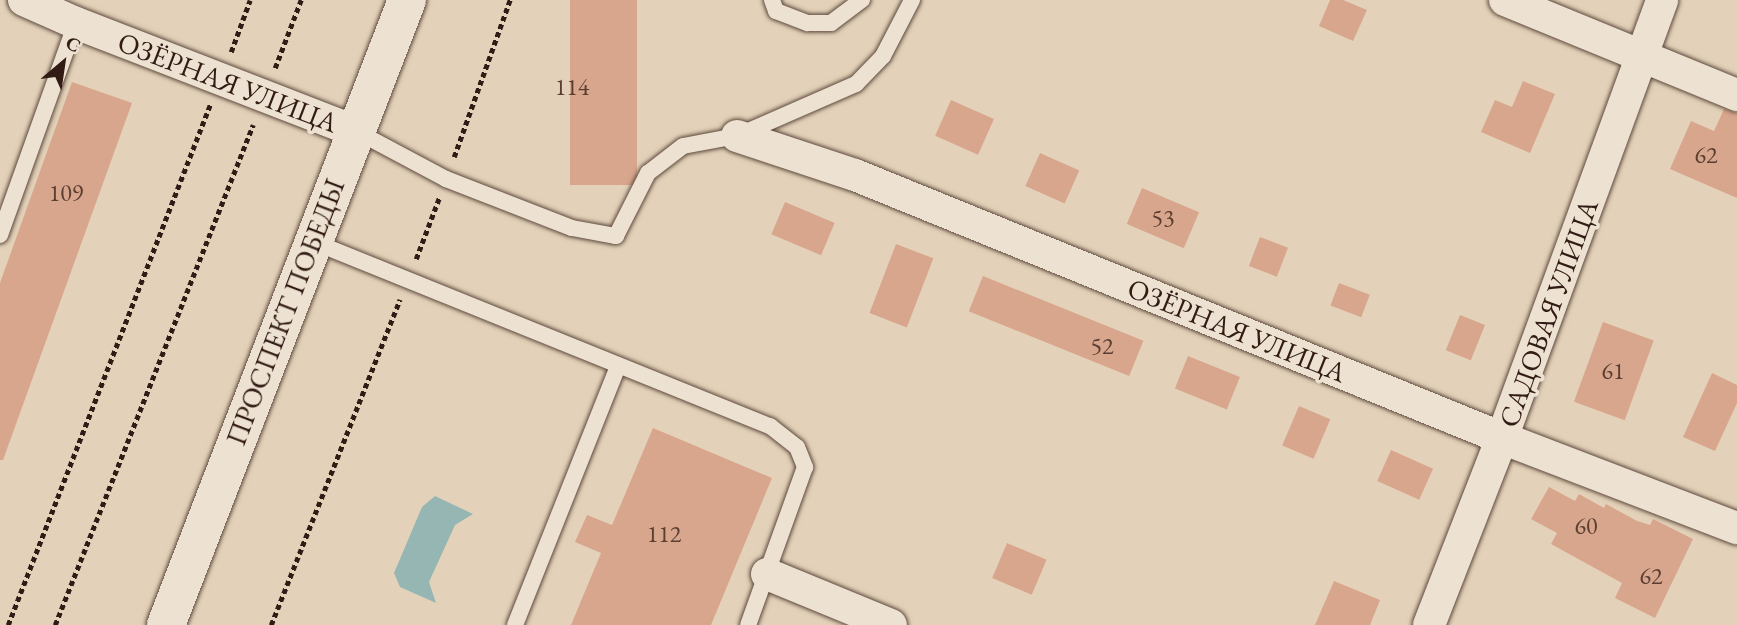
<!DOCTYPE html>
<html>
<head>
<meta charset="utf-8">
<style>
  body { margin:0 }
  #map { position:relative; width:1737px; height:625px; overflow:hidden; background:#e3d2b9; font-family:"EB Garamond",serif }
  div>[style] { position:absolute }
  [style*='--x'] { left:calc(var(--x)*1px); top:calc(var(--y)*1px); width:calc(var(--w)*1px); rotate:calc(var(--a)*1deg) }
  .water>* { inset:0; background:#96b6b4 }
  .building>* { inset:0; background:#d8a68c; transform-origin:0 0 }
  .path>* { height:4.5px; margin-top:-2.25px; transform-origin:0; background:repeating-linear-gradient(90deg,#311b14 0 5px,transparent 0 8.5px) }
  .roads { filter:drop-shadow(0 0 2px #5e493d) drop-shadow(0 0 2px #5e493d) }
  .service>* { height:16px; margin:-8px; padding:0 8px; transform-origin:8px; border-radius:8px; background:#ede2d2 }
  .minor>* { height:32px; margin:-16px; padding:0 16px; transform-origin:16px; border-radius:16px; background:#ede2d2 }
  .tertiary>* { height:38px; margin:-19px; padding:0 19px; transform-origin:19px; border-radius:19px; background:#ede2d2 }
  span { translate:-50% -50%; white-space:nowrap; text-align:center; line-height:1.15; -webkit-text-stroke:7px #ede2d2; paint-order:stroke }
  .number-label { font-size:24px; color:#5b3e32 }
  .number-label span { -webkit-text-stroke-width:0 }
  .street-label { font-size:28px; color:#311b14 }
  .north { position:absolute; left:28px; top:28px; width:70px; height:70px; -webkit-text-stroke:5px #ede2d2; paint-order:stroke; rotate:29deg; font-size:19px; font-weight:700; line-height:28px; text-align:center; color:#311b14 }
  .north::after { content:''; display:block; margin:auto; width:24px; height:32px; background:#311b14; clip-path:polygon(50% 0,100% 100%,50% 72%,0 100%) }
</style>
</head>
<body>
<div id="map">
  <div class="water">
    <i style="clip-path:polygon(435px 496px,473px 514px,455px 525px,429px 582px,436px 603px,400px 587px,394px 573px,422px 507px)"></i>
  </div>
  <div class="building">
    <i style="left:570px;top:0;width:67px;height:185px"></i>
    <i style="clip-path:polygon(1330px 0,1343px 0,1367px 10px,1353px 41px,1319px 26px)"></i>
    <i style="clip-path:polygon(1523px 81px,1555px 94px,1530px 153px,1481px 132px,1495px 100px,1512px 107px)"></i>
    <i style="clip-path:polygon(72px 82px,132px 103px,3px 460px,0 460px,0 283px)"></i>
    <i style="left:951px;top:100px;width:47px;height:39px;rotate:24deg"></i>
    <i style="clip-path:polygon(1724px 109px,1737px 113px,1737px 198px,1670px 169px,1691px 121px,1714px 131px)"></i>
    <i style="left:1040px;top:153px;width:43px;height:36px;rotate:24deg"></i>
    <i style="left:1142px;top:188px;width:62px;height:39px;rotate:23deg"></i>
    <i style="left:785px;top:202px;width:54px;height:35px;rotate:23deg"></i>
    <i style="left:1260px;top:237px;width:30px;height:31px;rotate:21deg"></i>
    <i style="left:896px;top:244px;width:40px;height:74px;rotate:21deg"></i>
    <i style="left:983px;top:276px;width:173px;height:38px;rotate:22deg"></i>
    <i style="left:1339px;top:283px;width:33px;height:24px;rotate:21deg"></i>
    <i style="left:1460px;top:315px;width:27px;height:38px;rotate:22deg"></i>
    <i style="left:1603px;top:322px;width:54px;height:85px;rotate:20deg"></i>
    <i style="left:1188px;top:356px;width:56px;height:35px;rotate:22deg"></i>
    <i style="clip-path:polygon(1712px 373px,1737px 385px,1737px 403px,1715px 451px,1683px 437px)"></i>
    <i style="left:1299px;top:406px;width:34px;height:43px;rotate:23deg"></i>
    <i style="clip-path:polygon(653px 428px,772px 478px,711px 625px,571px 625px,601px 553px,575px 542px,587px 515px,612px 525px)"></i>
    <i style="left:1391px;top:450px;width:46px;height:34px;rotate:24deg"></i>
    <i style="clip-path:polygon(1549px 487px,1575px 501px,1579px 494px,1604px 508px,1606px 504px,1637px 521px,1650px 525px,1653px 519px,1693px 539px,1655px 618px,1615px 598px,1622px 583px,1551px 544px,1557px 533px,1531px 519px)"></i>
    <i style="left:1007px;top:543px;width:43px;height:38px;rotate:23deg"></i>
    <i style="clip-path:polygon(1334px 581px,1380px 600px,1370px 625px,1315px 625px)"></i>
  </div>
  <div class="path">
    <i style="--x:231;--y:52;--w:55;--a:-69.9"></i>
    <i style="--x:275;--y:68;--w:73;--a:-69.1"></i>
    <i style="--x:454;--y:157;--w:167;--a:-70.4"></i>
    <i style="--x:416;--y:259;--w:65;--a:-69.3"></i>
    <i style="--x:8;--y:625;--w:558;--a:-68.77"></i>
    <i style="--x:55;--y:625;--w:538;--a:-68.4"></i>
    <i style="--x:271;--y:625;--w:350;--a:-68.4"></i>
  </div>
  <div class="roads">
    <div class="service">
      <i style="--x:772;--y:0;--w:12;--a:70"></i>
      <i style="--x:776;--y:11;--w:34;--a:21"></i>
      <i style="--x:808;--y:23;--w:23;--a:0"></i>
      <i style="--x:831;--y:23;--w:39;--a:-37"></i>
      <i style="--x:356;--y:131;--w:102;--a:28.1"></i>
      <i style="--x:446;--y:179;--w:135;--a:21.3"></i>
      <i style="--x:572;--y:228;--w:45;--a:10.3"></i>
      <i style="--x:616;--y:236;--w:71;--a:-63.1"></i>
      <i style="--x:648;--y:173;--w:44;--a:-37.6"></i>
      <i style="--x:683;--y:146;--w:55;--a:-10.5"></i>
      <i style="--x:737;--y:136;--w:130;--a:-23.6"></i>
      <i style="--x:856;--y:84;--w:39;--a:-46"></i>
      <i style="--x:883;--y:56;--w:63;--a:-62.6"></i>
      <i style="--x:0;--y:235;--w:225;--a:-70.3"></i>
      <i style="--x:314;--y:242;--w:492;--a:22"></i>
      <i style="--x:770;--y:426;--w:34;--a:38"></i>
      <i style="--x:797;--y:447;--w:22;--a:68"></i>
      <i style="--x:805;--y:467;--w:168;--a:109.8"></i>
      <i style="--x:515;--y:625;--w:279;--a:-68.3"></i>
    </div>
    <div class="minor">
      <i style="--x:24;--y:0;--w:57;--a:23.9"></i>
      <i style="--x:76;--y:23;--w:299;--a:21.2"></i>
      <i style="--x:1505;--y:0;--w:251;--a:22.3"></i>
      <i style="--x:737;--y:136;--w:124;--a:18.3"></i>
      <i style="--x:855;--y:175;--w:698;--a:22.12"></i>
      <i style="--x:1502;--y:438;--w:252;--a:21"></i>
      <i style="--x:767;--y:574;--w:134;--a:22.4"></i>
      <i style="--x:1429;--y:625;--w:201;--a:-68.7"></i>
      <i style="--x:1502;--y:438;--w:466;--a:-69.9"></i>
    </div>
    <div class="tertiary">
      <i style="--x:166;--y:625;--w:670;--a:-68.91"></i>
    </div>
  </div>
  <div class="number-label">
    <span style="left:572px;top:87px">114</span>
    <span style="left:1706px;top:155px">62</span>
    <span style="left:66px;top:193px">109</span>
    <span style="left:1163px;top:218px">53</span>
    <span style="left:1102px;top:346px">52</span>
    <span style="left:1613px;top:371px">61</span>
    <span style="left:1586px;top:526px">60</span>
    <span style="left:664px;top:534px">112</span>
    <span style="left:1651px;top:576px">62</span>
  </div>
  <div class="street-label">
    <span style="left:228px;top:82px;rotate:21deg">ОЗЁРНАЯ УЛИЦА</span>
    <span style="left:285px;top:312px;rotate:-69deg">ПРОСПЕКТ ПОБЕДЫ</span>
    <span style="left:1548px;top:313px;rotate:-70deg">САДОВАЯ УЛИЦА</span>
    <span style="left:1237px;top:330px;rotate:22deg">ОЗЁРНАЯ УЛИЦА</span>
  </div>
  <div class="north">С</div>
</div>
</body>
</html>
